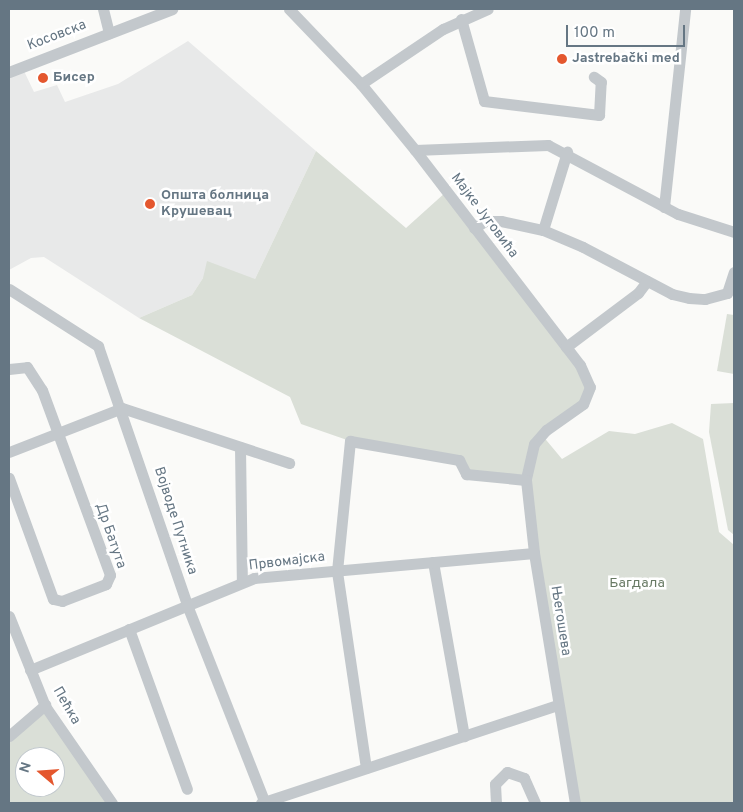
<!DOCTYPE html>
<html>
<head>
<meta charset="utf-8">
<style>
  body { margin:0 }
  #map { position:relative; width:743px; height:812px; overflow:hidden; background:#fafaf8; font-family:Overpass,sans-serif }
  div>[style] { position:absolute }
  [style*='--x'] { left:calc(var(--x)*1px); top:calc(var(--y)*1px); width:calc(var(--w)*1px); rotate:calc(var(--a)*1deg) }
  .built>* { inset:0; background:#e8e9e9 }
  .green>* { inset:0; background:#dadfd7 }
  .minor>* { height:11px; margin:-5.5px; padding:0 5.5px; transform-origin:5.5px; border-radius:5.5px; background:#c3c8cc }
  .dots>* { width:14px; height:14px; translate:-50% -50%; box-sizing:border-box; border:2px solid #fff; border-radius:50% }
  span { translate:-50% -50%; white-space:nowrap; text-align:center; line-height:1.15; -webkit-text-stroke:5px #fff; paint-order:stroke }
  .street-label { font-size:14px; color:#657683 }
  .poi-label { font-size:14px; color:#657683; font-weight:700 }
  .left { translate:0 -50%; text-align:left }
  .park-label { font-size:14px; color:#687a64 }
  .frame { position:absolute; inset:0; border:10px solid #657683; pointer-events:none }
  .north { position:absolute; left:15px; top:747px; width:50px; height:50px; box-sizing:border-box; background:#fff; border:1px solid #c1c8cd; border-radius:50%; rotate:288deg; font-size:14px; font-weight:700; line-height:20px; text-align:center; color:#657683 }
  .north::after { content:''; display:block; margin:auto; width:18px; height:22px; background:#e4572e; clip-path:polygon(50% 0,100% 100%,50% 72%,0 100%) }
  .scale { position:absolute; left:566px; top:25px; width:119px; height:22px; box-sizing:border-box; border:2px solid #657683; border-top:0; padding-left:6px; font-size:15px; line-height:18px; white-space:nowrap; color:#657683; -webkit-text-stroke:4px #fff; paint-order:stroke }
</style>
</head>
<body>
<div id="map">
  <div class="built">
    <i style="clip-path:polygon(188px 41px,316px 151px,255px 279px,203px 278px,192px 295px,139px 318px,44px 257px,31px 258px,9px 270px,9px 73px,23px 69px,34px 92px,57px 85px,65px 102px,118px 84px)"></i>
  </div>
  <div class="green">
    <i style="clip-path:polygon(316px 151px,406px 228px,446px 192px,570px 354px,589px 396px,542px 435px,562px 459px,609px 431px,635px 434px,672px 423px,703px 439px,719px 532px,734px 545px,734px 803px,575px 803px,526px 480px,466px 474px,459px 460px,350px 441px,301px 424px,290px 397px,139px 318px,192px 295px,203px 278px,207px 261px,255px 279px)"></i>
    <i style="clip-path:polygon(727px 314px,734px 315px,734px 374px,717px 371px)"></i>
    <i style="clip-path:polygon(734px 403px,734px 535px,728px 530px,709px 432px,711px 404px)"></i>
    <i style="clip-path:polygon(evenodd,45px 706px,112px 803px,9px 803px,9px 742px,45px 706px,25px 757px,55px 757px,55px 787px,25px 787px,25px 757px)"></i>
  </div>
  <div class="minor">
    <i style="--x:103;--y:9;--w:25;--a:76"></i>
    <i style="--x:289;--y:9;--w:104;--a:46.2"></i>
    <i style="--x:361;--y:84;--w:85;--a:50.7"></i>
    <i style="--x:415;--y:150;--w:271;--a:52.5"></i>
    <i style="--x:580;--y:365;--w:24;--a:66"></i>
    <i style="--x:590;--y:387;--w:18;--a:112"></i>
    <i style="--x:583;--y:404;--w:45;--a:144.9"></i>
    <i style="--x:546;--y:430;--w:18;--a:131"></i>
    <i style="--x:534;--y:444;--w:37;--a:103"></i>
    <i style="--x:526;--y:480;--w:73;--a:83.7"></i>
    <i style="--x:534;--y:553;--w:253;--a:80.7"></i>
    <i style="--x:461;--y:19;--w:85;--a:74.3"></i>
    <i style="--x:484;--y:101;--w:116;--a:6.9"></i>
    <i style="--x:599;--y:115;--w:33;--a:-87"></i>
    <i style="--x:601;--y:82;--w:9;--a:-144"></i>
    <i style="--x:9;--y:72;--w:175;--a:-21.1"></i>
    <i style="--x:361;--y:84;--w:99;--a:-33.9"></i>
    <i style="--x:443;--y:29;--w:49;--a:-24"></i>
    <i style="--x:415;--y:150;--w:133;--a:-2.2"></i>
    <i style="--x:548;--y:145;--w:147;--a:28"></i>
    <i style="--x:678;--y:214;--w:59;--a:17.8"></i>
    <i style="--x:664;--y:207;--w:199;--a:-83.9"></i>
    <i style="--x:474;--y:228;--w:13;--a:-32"></i>
    <i style="--x:485;--y:221;--w:16;--a:0"></i>
    <i style="--x:501;--y:221;--w:43;--a:12.1"></i>
    <i style="--x:543;--y:230;--w:43;--a:23"></i>
    <i style="--x:583;--y:247;--w:101;--a:27.8"></i>
    <i style="--x:672;--y:294;--w:17;--a:13"></i>
    <i style="--x:689;--y:298;--w:16;--a:4"></i>
    <i style="--x:705;--y:299;--w:23;--a:-15"></i>
    <i style="--x:727;--y:293;--w:22;--a:-72"></i>
    <i style="--x:543;--y:230;--w:82;--a:-72.9"></i>
    <i style="--x:9;--y:289;--w:106;--a:32.6"></i>
    <i style="--x:98;--y:346;--w:274;--a:71"></i>
    <i style="--x:187;--y:605;--w:213;--a:68.5"></i>
    <i style="--x:566;--y:347;--w:90;--a:-36.9"></i>
    <i style="--x:638;--y:293;--w:15;--a:-53"></i>
    <i style="--x:9;--y:369;--w:18;--a:-6"></i>
    <i style="--x:27;--y:367;--w:27;--a:57"></i>
    <i style="--x:42;--y:390;--w:197;--a:69.8"></i>
    <i style="--x:110;--y:575;--w:10;--a:114"></i>
    <i style="--x:106;--y:584;--w:47;--a:158.9"></i>
    <i style="--x:62;--y:601;--w:9;--a:-167"></i>
    <i style="--x:53;--y:599;--w:129;--a:-110"></i>
    <i style="--x:122;--y:408;--w:176;--a:18.2"></i>
    <i style="--x:240;--y:447;--w:135;--a:89.2"></i>
    <i style="--x:9;--y:452;--w:121;--a:-21.3"></i>
    <i style="--x:433;--y:562;--w:177;--a:79.9"></i>
    <i style="--x:9;--y:616;--w:97;--a:68.2"></i>
    <i style="--x:45;--y:706;--w:118;--a:55.4"></i>
    <i style="--x:129;--y:629;--w:170;--a:70.1"></i>
    <i style="--x:30;--y:670;--w:242;--a:-22.3"></i>
    <i style="--x:254;--y:578;--w:281;--a:-5.1"></i>
    <i style="--x:9;--y:736;--w:48;--a:-40.7"></i>
    <i style="--x:366;--y:768;--w:199;--a:-98.4"></i>
    <i style="--x:337;--y:571;--w:131;--a:-84.3"></i>
    <i style="--x:350;--y:441;--w:111;--a:9.9"></i>
    <i style="--x:459;--y:460;--w:16;--a:63"></i>
    <i style="--x:466;--y:474;--w:60;--a:5.7"></i>
    <i style="--x:261;--y:803;--w:313;--a:-18.3"></i>
    <i style="--x:496;--y:803;--w:19;--a:-93"></i>
    <i style="--x:495;--y:784;--w:17;--a:-45"></i>
    <i style="--x:507;--y:772;--w:18;--a:19"></i>
    <i style="--x:524;--y:778;--w:27;--a:66"></i>
  </div>
  <div class="dots">
    <i style="left:562px;top:59px;background:#e4572e"></i>
    <i style="left:43px;top:78px;background:#e4572e"></i>
    <i style="left:150px;top:204px;background:#e4572e"></i>
  </div>
  <div class="street-label">
    <span style="left:57px;top:36px;rotate:-21deg">Косовска</span>
    <span style="left:484px;top:216px;rotate:53deg">Мајке Југовића</span>
    <span style="left:175px;top:521px;rotate:72deg">Војводе Путника</span>
    <span style="left:110px;top:536px;rotate:71deg">Др Батута</span>
    <span style="left:287px;top:562px;rotate:-7deg">Првомајска</span>
    <span style="left:560px;top:621px;rotate:81deg">Његошева</span>
    <span style="left:66px;top:706px;rotate:60deg">Пећка</span>
  </div>
  <div class="poi-label">
    <span class="left" style="left:572px;top:59px">Jastrebački med</span>
    <span class="left" style="left:53px;top:78px">Бисер</span>
    <span class="left" style="left:161px;top:204px">Општа болница<br>Крушевац</span>
  </div>
  <div class="park-label">
    <span style="left:637px;top:584px">Багдала</span>
  </div>
  <div class="frame"></div>
  <div class="north">N</div>
  <div class="scale">100 m</div>
</div>
</body>
</html>
